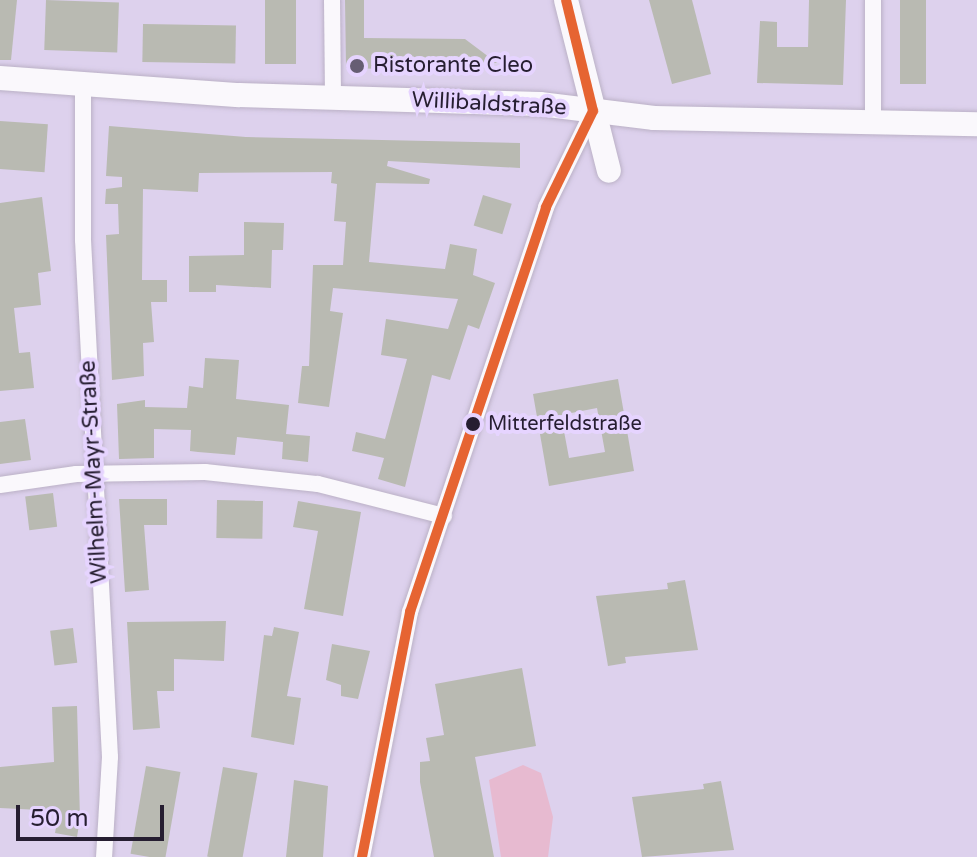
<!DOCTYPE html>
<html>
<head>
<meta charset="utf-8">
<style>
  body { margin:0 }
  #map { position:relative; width:977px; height:857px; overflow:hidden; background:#ddd1ed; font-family:"Varela Round",sans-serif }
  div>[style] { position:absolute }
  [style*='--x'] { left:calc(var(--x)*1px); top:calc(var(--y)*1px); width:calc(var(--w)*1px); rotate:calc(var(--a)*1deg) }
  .green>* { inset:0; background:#e7bad0 }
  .building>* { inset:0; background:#b9bab2; transform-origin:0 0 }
  .roads { filter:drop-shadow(0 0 2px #bbb1c6) drop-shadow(0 0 2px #bbb1c6) }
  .street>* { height:16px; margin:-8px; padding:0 8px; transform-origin:8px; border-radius:8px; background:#faf8fc }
  .secondary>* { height:24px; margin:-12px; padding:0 12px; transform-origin:12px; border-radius:12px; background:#faf8fc }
  .bus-1>* { height:10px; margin:-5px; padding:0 5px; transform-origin:5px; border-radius:5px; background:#e66432 }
  .dots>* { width:22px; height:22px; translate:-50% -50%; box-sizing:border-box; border:4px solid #e6d4ff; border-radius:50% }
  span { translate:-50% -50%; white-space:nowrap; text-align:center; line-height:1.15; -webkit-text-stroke:8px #e6d4ff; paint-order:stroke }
  .bus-label { font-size:20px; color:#261e31 }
  .left { translate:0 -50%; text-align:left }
  .poi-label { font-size:22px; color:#261e31 }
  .street-label { font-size:22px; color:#261e31 }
  .scale { position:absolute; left:16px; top:805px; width:148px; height:36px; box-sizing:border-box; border:4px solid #261e31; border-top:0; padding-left:10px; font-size:24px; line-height:28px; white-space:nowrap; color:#261e31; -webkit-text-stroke:6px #e6d4ff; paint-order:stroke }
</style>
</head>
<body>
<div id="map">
  <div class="green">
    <i style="clip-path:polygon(523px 765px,541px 773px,553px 817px,548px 857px,501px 857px,489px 780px)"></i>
  </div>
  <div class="building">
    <i style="clip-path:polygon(0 0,17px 0,11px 60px,0 60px)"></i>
    <i style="left:46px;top:0;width:73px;height:50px;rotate:2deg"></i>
    <i style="left:265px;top:0;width:31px;height:64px"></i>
    <i style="clip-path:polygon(345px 0,364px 0,364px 38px,465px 39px,497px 63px,470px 62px,469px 71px,346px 68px)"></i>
    <i style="clip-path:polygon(649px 0,692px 0,711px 74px,672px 84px)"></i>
    <i style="clip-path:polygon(809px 0,846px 0,843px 85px,757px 83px,760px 21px,777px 22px,777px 47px,808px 47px)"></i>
    <i style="left:900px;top:0;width:26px;height:84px"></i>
    <i style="left:143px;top:24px;width:93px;height:38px;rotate:1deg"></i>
    <i style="left:0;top:121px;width:48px;height:48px;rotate:4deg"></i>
    <i style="clip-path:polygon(109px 126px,246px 137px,520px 143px,520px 168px,388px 161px,387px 166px,430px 179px,429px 184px,376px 183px,369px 262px,445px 269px,450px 244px,477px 249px,473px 275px,495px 283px,479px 329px,468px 325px,450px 380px,432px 375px,405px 487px,378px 479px,384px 458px,352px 451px,356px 432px,385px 439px,407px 359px,381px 355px,386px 319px,448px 329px,458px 299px,333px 288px,330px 311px,343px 313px,329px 407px,298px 403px,302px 366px,309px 366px,313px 265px,343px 265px,346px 222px,334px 221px,337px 184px,331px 183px,332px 172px,199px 173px,198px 192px,143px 189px,142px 280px,167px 280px,167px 302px,151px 302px,154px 342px,143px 343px,144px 376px,112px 380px,106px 235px,119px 234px,118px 204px,105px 204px,106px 189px,122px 187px,122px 177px,106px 176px)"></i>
    <i style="left:483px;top:195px;width:30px;height:32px;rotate:17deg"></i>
    <i style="clip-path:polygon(42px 197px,51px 271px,38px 273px,41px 305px,14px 308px,19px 353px,30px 352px,34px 388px,0 391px,0 203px)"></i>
    <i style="clip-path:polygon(244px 222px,284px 223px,283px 250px,272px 250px,271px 288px,216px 285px,216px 292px,189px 292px,189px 256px,244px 255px)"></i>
    <i style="clip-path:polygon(205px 358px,239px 360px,236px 399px,289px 405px,286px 434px,310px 436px,308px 462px,282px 459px,283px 442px,237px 437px,235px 455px,198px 452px,190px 451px,191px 430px,154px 429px,154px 458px,119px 459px,117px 404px,145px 400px,145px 407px,187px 408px,189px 386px,203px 388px)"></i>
    <i style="clip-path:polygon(evenodd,618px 379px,634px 471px,549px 486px,533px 394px,618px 379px,597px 408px,605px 452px,569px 458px,561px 415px,597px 408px)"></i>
    <i style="clip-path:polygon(25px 419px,31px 460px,0 464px,0 422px)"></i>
    <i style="left:53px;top:493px;width:34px;height:28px;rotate:83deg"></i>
    <i style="clip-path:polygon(119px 499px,167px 499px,167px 525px,144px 525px,149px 590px,125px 592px)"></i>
    <i style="left:217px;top:500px;width:46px;height:38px;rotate:1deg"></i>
    <i style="clip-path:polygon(298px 501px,361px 512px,343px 616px,304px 609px,318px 531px,293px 527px)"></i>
    <i style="clip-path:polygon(685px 580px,698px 650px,625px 657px,626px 663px,608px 666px,596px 596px,668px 589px,667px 583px)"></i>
    <i style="clip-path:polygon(226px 621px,224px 661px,174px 659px,174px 691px,157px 691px,160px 728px,133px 730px,127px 622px)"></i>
    <i style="clip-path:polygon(274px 627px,299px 632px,287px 696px,301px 698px,294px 745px,251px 737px,264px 635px,272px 636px)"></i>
    <i style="left:73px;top:628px;width:35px;height:23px;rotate:83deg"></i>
    <i style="clip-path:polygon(332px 644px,370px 651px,358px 699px,341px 696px,341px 685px,326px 680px)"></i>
    <i style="clip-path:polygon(522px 668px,536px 746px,475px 757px,494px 857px,434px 857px,420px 782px,420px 762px,430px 761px,426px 738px,444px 735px,435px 684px)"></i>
    <i style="clip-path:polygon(77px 706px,80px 819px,77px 837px,55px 833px,59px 811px,0 808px,0 767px,54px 762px,52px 707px)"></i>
    <i style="left:146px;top:766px;width:35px;height:89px;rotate:10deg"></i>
    <i style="left:223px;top:767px;width:35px;height:91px;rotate:10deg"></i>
    <i style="clip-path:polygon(294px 780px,328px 786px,323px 857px,286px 857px)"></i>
    <i style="clip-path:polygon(721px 781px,734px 850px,642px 857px,632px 797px,704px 789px,703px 784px)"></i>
  </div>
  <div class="roads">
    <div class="street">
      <i style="--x:332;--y:0;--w:97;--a:89.4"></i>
      <i style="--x:83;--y:86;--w:154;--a:90"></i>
      <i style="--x:83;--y:240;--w:518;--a:87.01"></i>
      <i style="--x:110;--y:757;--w:100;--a:93.4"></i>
      <i style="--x:873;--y:124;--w:124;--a:-90"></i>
      <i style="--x:0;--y:485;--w:77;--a:-8.2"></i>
      <i style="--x:76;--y:474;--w:129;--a:-0.9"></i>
      <i style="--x:205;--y:472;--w:114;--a:6.1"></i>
      <i style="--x:318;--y:484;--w:130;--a:14.3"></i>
      <i style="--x:362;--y:857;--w:250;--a:-78.9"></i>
      <i style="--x:410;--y:612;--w:427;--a:-71.4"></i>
      <i style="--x:546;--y:207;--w:107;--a:-63.9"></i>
    </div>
    <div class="secondary">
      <i style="--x:566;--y:0;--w:176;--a:75.9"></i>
      <i style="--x:0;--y:78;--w:240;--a:4.1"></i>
      <i style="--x:239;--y:95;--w:301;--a:1.7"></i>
      <i style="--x:540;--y:104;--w:115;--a:7"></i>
      <i style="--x:654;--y:118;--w:323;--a:1.1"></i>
    </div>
  </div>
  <div class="bus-1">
    <i style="--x:566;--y:0;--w:114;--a:76.3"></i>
    <i style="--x:362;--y:857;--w:250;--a:-78.9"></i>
    <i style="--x:410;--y:612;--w:427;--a:-71.4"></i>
    <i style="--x:546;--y:207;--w:107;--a:-63.9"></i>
  </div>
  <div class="dots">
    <i style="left:357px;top:66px;background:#665d73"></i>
    <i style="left:473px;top:424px;background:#261e31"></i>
  </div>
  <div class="bus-label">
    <span class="left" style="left:488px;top:424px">Mitterfeldstraße</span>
  </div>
  <div class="poi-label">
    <span class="left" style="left:373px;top:66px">Ristorante Cleo</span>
  </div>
  <div class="street-label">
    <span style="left:489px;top:104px;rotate:3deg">Willibaldstraße</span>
    <span style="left:94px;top:472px;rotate:-93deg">Wilhelm-Mayr-Straße</span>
  </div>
  <div class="scale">50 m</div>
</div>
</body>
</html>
